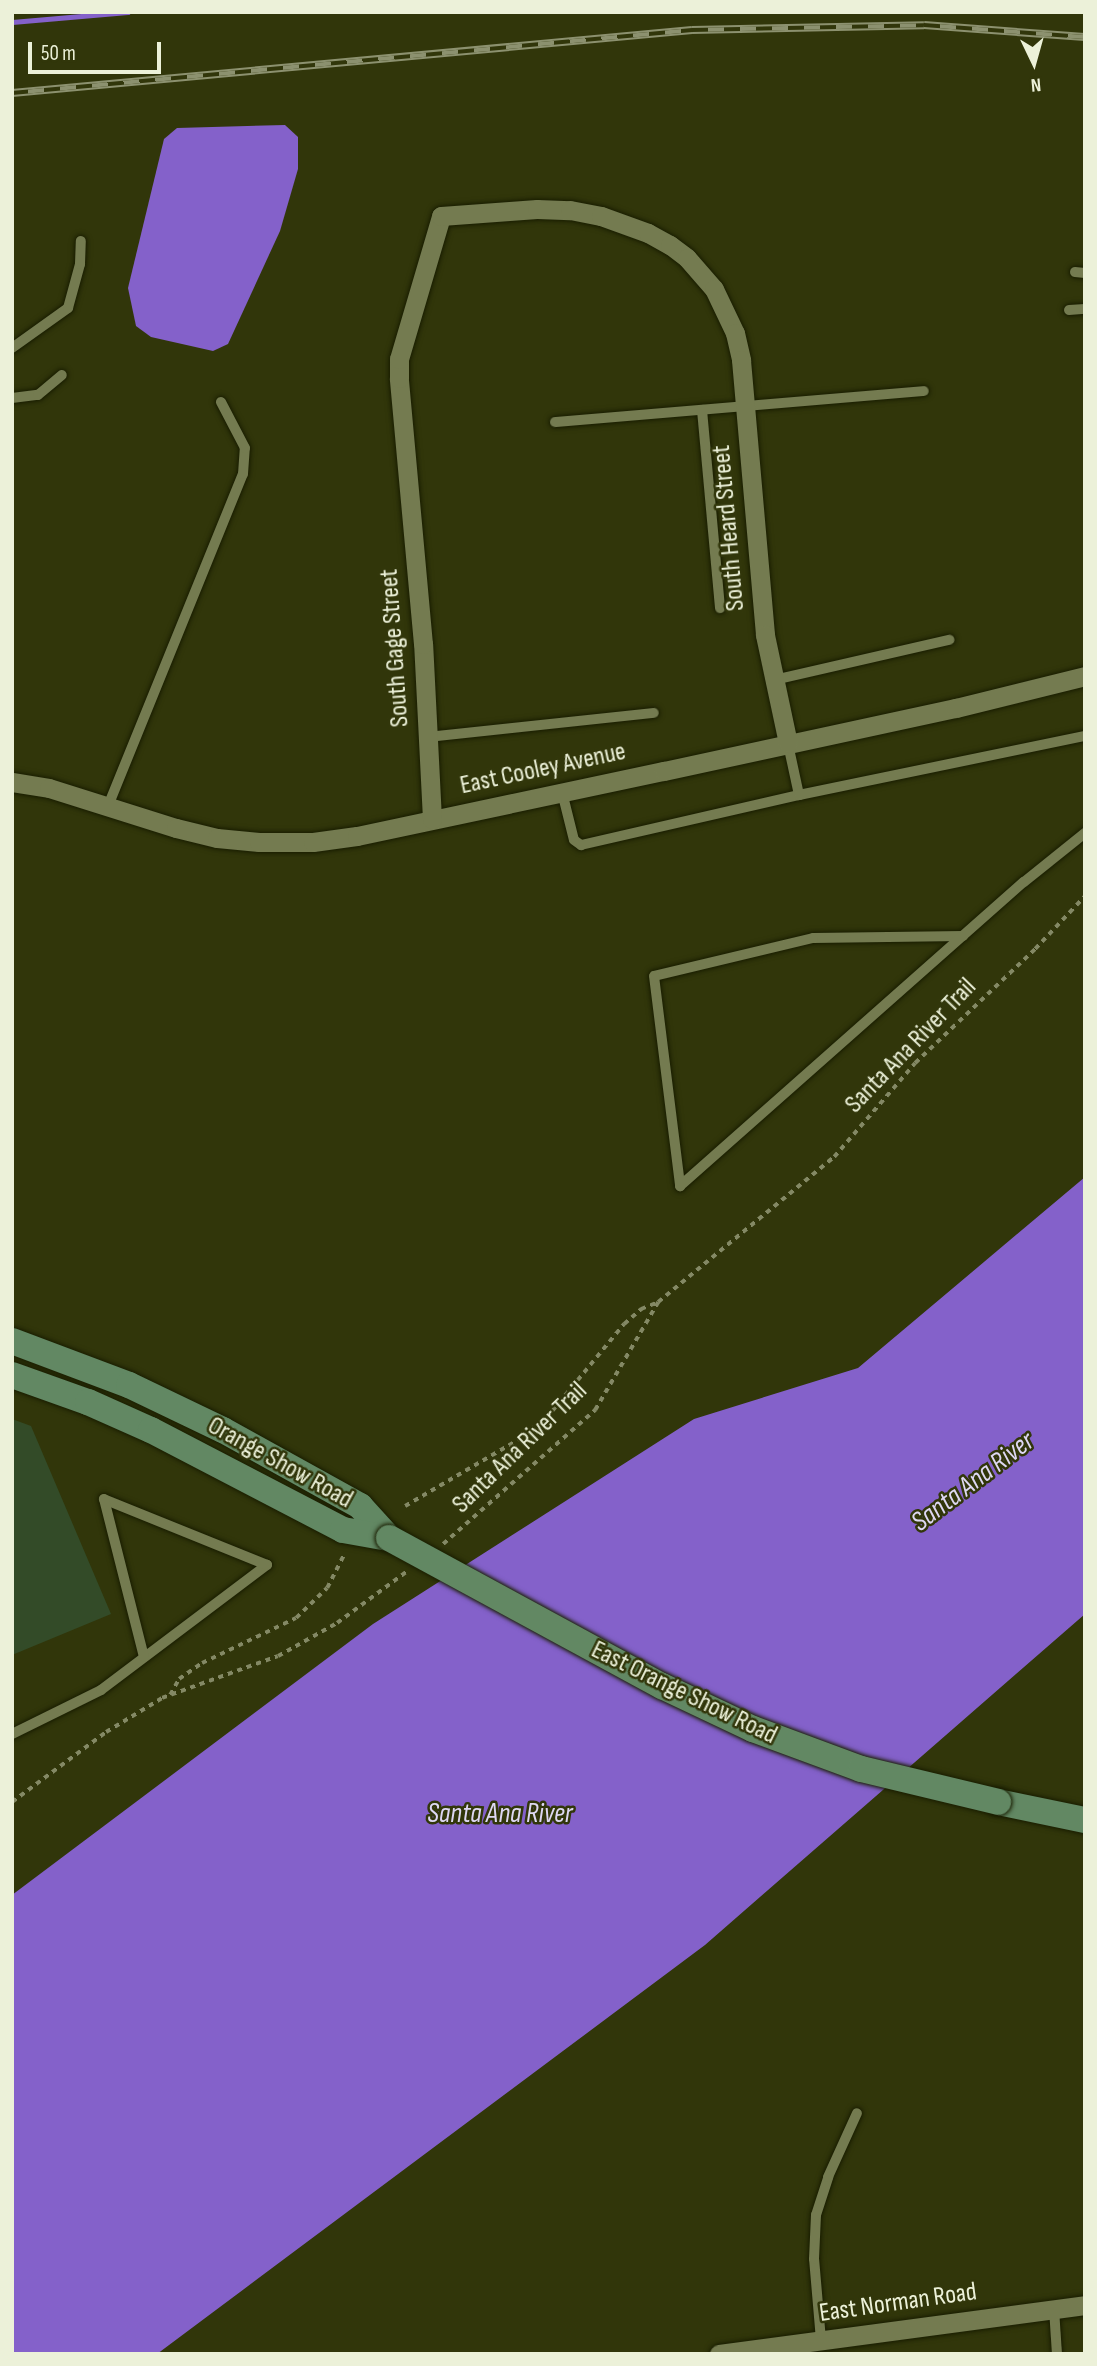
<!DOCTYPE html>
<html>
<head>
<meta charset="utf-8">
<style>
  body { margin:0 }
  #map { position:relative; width:1097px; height:2366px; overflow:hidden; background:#31360a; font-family:"Sofia Sans Condensed",sans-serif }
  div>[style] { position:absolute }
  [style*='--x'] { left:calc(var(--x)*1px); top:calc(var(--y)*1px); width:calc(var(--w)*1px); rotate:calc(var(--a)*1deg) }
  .water>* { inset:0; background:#8461ca }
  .stream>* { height:5px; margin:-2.5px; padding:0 2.5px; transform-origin:2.5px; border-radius:2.5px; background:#8461ca }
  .building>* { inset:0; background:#334b28 }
  .path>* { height:3.5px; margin-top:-1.75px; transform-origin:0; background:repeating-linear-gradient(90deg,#848965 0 5px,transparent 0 10px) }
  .roads { filter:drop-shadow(0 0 2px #191d00) drop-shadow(0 0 2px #191d00) }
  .lane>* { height:10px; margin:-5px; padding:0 5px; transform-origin:5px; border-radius:5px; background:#747b50 }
  .street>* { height:19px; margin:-9.5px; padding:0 9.5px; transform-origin:9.5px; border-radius:9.5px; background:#747b50 }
  .secondary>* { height:26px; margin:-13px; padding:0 13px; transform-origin:13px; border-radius:13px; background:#628863 }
  .rail>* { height:8px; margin-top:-4px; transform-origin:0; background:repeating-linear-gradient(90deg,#31360a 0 16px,#8c916f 0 32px); box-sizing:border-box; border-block:2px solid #8c916f }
  .bridges { filter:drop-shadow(0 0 2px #191d00) drop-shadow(0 0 2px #191d00) }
  .secondary-bridge>* { height:26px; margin:-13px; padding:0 13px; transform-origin:13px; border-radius:13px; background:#628863 }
  span { translate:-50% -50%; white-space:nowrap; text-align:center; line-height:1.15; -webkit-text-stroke:5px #31360a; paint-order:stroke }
  .street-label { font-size:26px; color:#ecf1d9 }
  .water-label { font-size:28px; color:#ded8f3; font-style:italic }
  .frame { position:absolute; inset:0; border:14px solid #ecf1d9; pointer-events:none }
  .north { position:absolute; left:999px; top:28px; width:70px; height:70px; -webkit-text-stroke:5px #31360a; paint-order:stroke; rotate:175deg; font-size:19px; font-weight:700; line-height:28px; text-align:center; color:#ecf1d9 }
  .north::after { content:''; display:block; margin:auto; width:24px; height:32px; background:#ecf1d9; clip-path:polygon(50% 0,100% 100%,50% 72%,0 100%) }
  .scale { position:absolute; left:28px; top:42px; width:133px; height:32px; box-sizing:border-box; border:4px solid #ecf1d9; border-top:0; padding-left:9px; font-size:21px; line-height:24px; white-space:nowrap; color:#ecf1d9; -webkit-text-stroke:5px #31360a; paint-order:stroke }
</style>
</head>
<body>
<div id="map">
  <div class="water">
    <i style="clip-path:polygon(285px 125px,298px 137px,298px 169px,280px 231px,228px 344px,213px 351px,151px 337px,136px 326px,128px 288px,164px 139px,177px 128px)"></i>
    <i style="clip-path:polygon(1085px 1177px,1085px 1614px,705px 1945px,157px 2354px,12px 2354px,12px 1895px,373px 1624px,694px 1419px,858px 1368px)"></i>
  </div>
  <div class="stream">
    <i style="--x:12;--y:22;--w:116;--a:-4.9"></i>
  </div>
  <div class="building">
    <i style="clip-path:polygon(12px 1419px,31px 1426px,111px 1614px,12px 1655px)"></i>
  </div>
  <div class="path">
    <i style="--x:405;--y:1506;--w:137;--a:-30.3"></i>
    <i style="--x:523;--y:1437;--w:39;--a:-42"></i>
    <i style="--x:552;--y:1411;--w:113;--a:-50.4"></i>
    <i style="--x:624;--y:1324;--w:23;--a:-41"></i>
    <i style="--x:641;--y:1309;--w:18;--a:-22"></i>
    <i style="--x:443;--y:1544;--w:203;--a:-41.4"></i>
    <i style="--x:595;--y:1410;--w:125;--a:-59.7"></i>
    <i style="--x:658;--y:1302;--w:228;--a:-39.5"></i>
    <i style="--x:834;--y:1157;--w:124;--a:-49.2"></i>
    <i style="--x:915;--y:1063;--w:166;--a:-43.5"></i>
    <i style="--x:1035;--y:949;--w:73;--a:-46.7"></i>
    <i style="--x:170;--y:1695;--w:18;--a:-61"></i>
    <i style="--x:179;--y:1679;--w:28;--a:-35"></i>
    <i style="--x:202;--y:1663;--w:104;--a:-25.6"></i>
    <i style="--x:296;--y:1618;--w:43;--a:-44.1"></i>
    <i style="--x:327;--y:1588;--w:38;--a:-63"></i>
    <i style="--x:12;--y:1802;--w:117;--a:-36.7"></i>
    <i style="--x:106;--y:1732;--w:66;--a:-31.3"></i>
    <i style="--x:162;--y:1698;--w:123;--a:-19.9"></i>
    <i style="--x:278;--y:1656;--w:68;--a:-29.2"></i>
    <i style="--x:337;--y:1623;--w:86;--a:-36.5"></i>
  </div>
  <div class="roads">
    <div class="lane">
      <i style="--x:1075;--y:272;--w:10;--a:6"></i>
      <i style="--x:1069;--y:310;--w:16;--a:-4"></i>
      <i style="--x:12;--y:348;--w:69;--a:-35.5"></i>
      <i style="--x:68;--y:308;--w:46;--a:-74.7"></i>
      <i style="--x:80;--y:264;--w:23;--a:-88"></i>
      <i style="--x:12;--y:398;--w:26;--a:-7"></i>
      <i style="--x:38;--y:395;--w:31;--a:-40"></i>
      <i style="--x:702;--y:410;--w:199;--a:84.8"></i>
      <i style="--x:555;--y:422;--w:370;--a:-4.8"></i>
      <i style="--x:774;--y:680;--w:180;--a:-12.9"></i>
      <i style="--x:428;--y:737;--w:227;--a:-6.1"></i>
      <i style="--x:788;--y:744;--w:52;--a:77.8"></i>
      <i style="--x:562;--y:792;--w:49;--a:76"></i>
      <i style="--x:574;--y:840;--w:9;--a:36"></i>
      <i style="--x:581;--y:845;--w:224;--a:-12.9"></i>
      <i style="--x:799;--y:795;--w:292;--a:-11.7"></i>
      <i style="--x:108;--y:806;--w:358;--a:-67.9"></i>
      <i style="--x:243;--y:474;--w:26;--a:-86"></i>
      <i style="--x:245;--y:448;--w:52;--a:-117.6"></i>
      <i style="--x:963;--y:936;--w:150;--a:179.2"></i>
      <i style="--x:813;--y:938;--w:163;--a:166.6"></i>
      <i style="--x:654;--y:976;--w:212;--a:82.9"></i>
      <i style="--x:680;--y:1186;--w:459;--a:-41.5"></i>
      <i style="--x:1024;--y:882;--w:78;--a:-38.8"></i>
      <i style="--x:12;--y:1734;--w:99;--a:-26.3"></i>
      <i style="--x:101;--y:1690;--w:208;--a:-37"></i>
      <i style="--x:267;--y:1565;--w:176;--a:-158"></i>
      <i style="--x:104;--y:1499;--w:163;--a:75.8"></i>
      <i style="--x:1054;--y:2309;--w:45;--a:86.2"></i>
      <i style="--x:821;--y:2340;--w:81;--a:-94.9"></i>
      <i style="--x:814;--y:2259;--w:44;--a:-87.4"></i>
      <i style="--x:816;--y:2215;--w:40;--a:-72"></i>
      <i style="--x:828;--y:2177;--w:70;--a:-65.6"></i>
    </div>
    <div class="street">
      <i style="--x:12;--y:782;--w:37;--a:9"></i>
      <i style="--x:49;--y:788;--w:133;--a:17.5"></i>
      <i style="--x:176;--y:828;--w:42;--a:13.7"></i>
      <i style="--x:217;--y:838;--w:42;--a:5.4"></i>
      <i style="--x:259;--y:842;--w:54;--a:0"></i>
      <i style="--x:313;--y:842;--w:44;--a:-7.8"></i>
      <i style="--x:357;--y:836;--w:314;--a:-12"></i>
      <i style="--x:664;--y:771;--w:299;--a:-12.2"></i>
      <i style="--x:956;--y:708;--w:133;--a:-13.9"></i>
      <i style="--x:432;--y:819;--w:175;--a:-92.9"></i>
      <i style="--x:423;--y:644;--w:267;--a:-95.2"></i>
      <i style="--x:399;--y:378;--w:19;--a:-90"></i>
      <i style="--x:399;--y:359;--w:149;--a:-73.6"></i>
      <i style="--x:441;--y:216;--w:96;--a:-4.2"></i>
      <i style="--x:537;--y:209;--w:33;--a:2"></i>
      <i style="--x:570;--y:210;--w:32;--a:11"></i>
      <i style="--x:601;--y:216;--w:50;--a:19.9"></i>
      <i style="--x:648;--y:233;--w:25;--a:29"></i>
      <i style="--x:670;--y:245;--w:21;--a:37"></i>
      <i style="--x:687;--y:258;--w:41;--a:48.9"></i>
      <i style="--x:714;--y:289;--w:49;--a:64.5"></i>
      <i style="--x:735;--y:333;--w:28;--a:77"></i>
      <i style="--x:741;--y:360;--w:276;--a:85"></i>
      <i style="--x:765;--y:635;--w:110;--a:78"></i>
      <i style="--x:719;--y:2354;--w:369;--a:-7.6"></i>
    </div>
    <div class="secondary">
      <i style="--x:12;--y:1341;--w:125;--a:20.6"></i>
      <i style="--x:129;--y:1385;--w:104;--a:25.6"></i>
      <i style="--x:223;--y:1430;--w:157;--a:29"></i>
      <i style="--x:360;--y:1506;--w:43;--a:47.8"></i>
      <i style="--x:12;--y:1375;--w:81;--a:19.6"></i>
      <i style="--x:88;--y:1402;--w:69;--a:24"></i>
      <i style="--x:151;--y:1430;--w:216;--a:27.5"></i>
      <i style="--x:343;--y:1530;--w:47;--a:9.9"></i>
      <i style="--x:998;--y:1802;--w:89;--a:11.7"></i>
    </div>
  </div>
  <div class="rail">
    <i style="--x:12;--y:93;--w:683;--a:-5.29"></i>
    <i style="--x:692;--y:30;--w:232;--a:-1.2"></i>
    <i style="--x:924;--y:25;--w:161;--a:4.3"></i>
  </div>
  <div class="bridges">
    <div class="secondary-bridge">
      <i style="--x:389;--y:1538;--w:311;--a:28.5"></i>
      <i style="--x:662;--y:1686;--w:101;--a:25.3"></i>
      <i style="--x:753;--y:1729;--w:115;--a:20.3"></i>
      <i style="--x:861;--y:1769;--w:141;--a:13.5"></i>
    </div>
  </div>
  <div class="street-label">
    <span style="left:729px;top:528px;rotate:-95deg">South Heard Street</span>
    <span style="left:395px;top:648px;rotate:-94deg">South Gage Street</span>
    <span style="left:543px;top:769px;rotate:-12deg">East Cooley Avenue</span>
    <span style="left:911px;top:1046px;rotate:-46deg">Santa Ana River Trail</span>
    <span style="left:520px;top:1448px;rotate:-44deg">Santa Ana River Trail</span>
    <span style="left:280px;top:1463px;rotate:29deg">Orange Show Road</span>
    <span style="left:684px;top:1693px;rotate:26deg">East Orange Show Road</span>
    <span style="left:898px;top:2303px;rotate:-8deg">East Norman Road</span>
  </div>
  <div class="water-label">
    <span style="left:973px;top:1482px;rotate:-37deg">Santa Ana River</span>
    <span style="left:500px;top:1814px">Santa Ana River</span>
  </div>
  <div class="frame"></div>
  <div class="north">N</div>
  <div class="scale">50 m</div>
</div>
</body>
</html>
